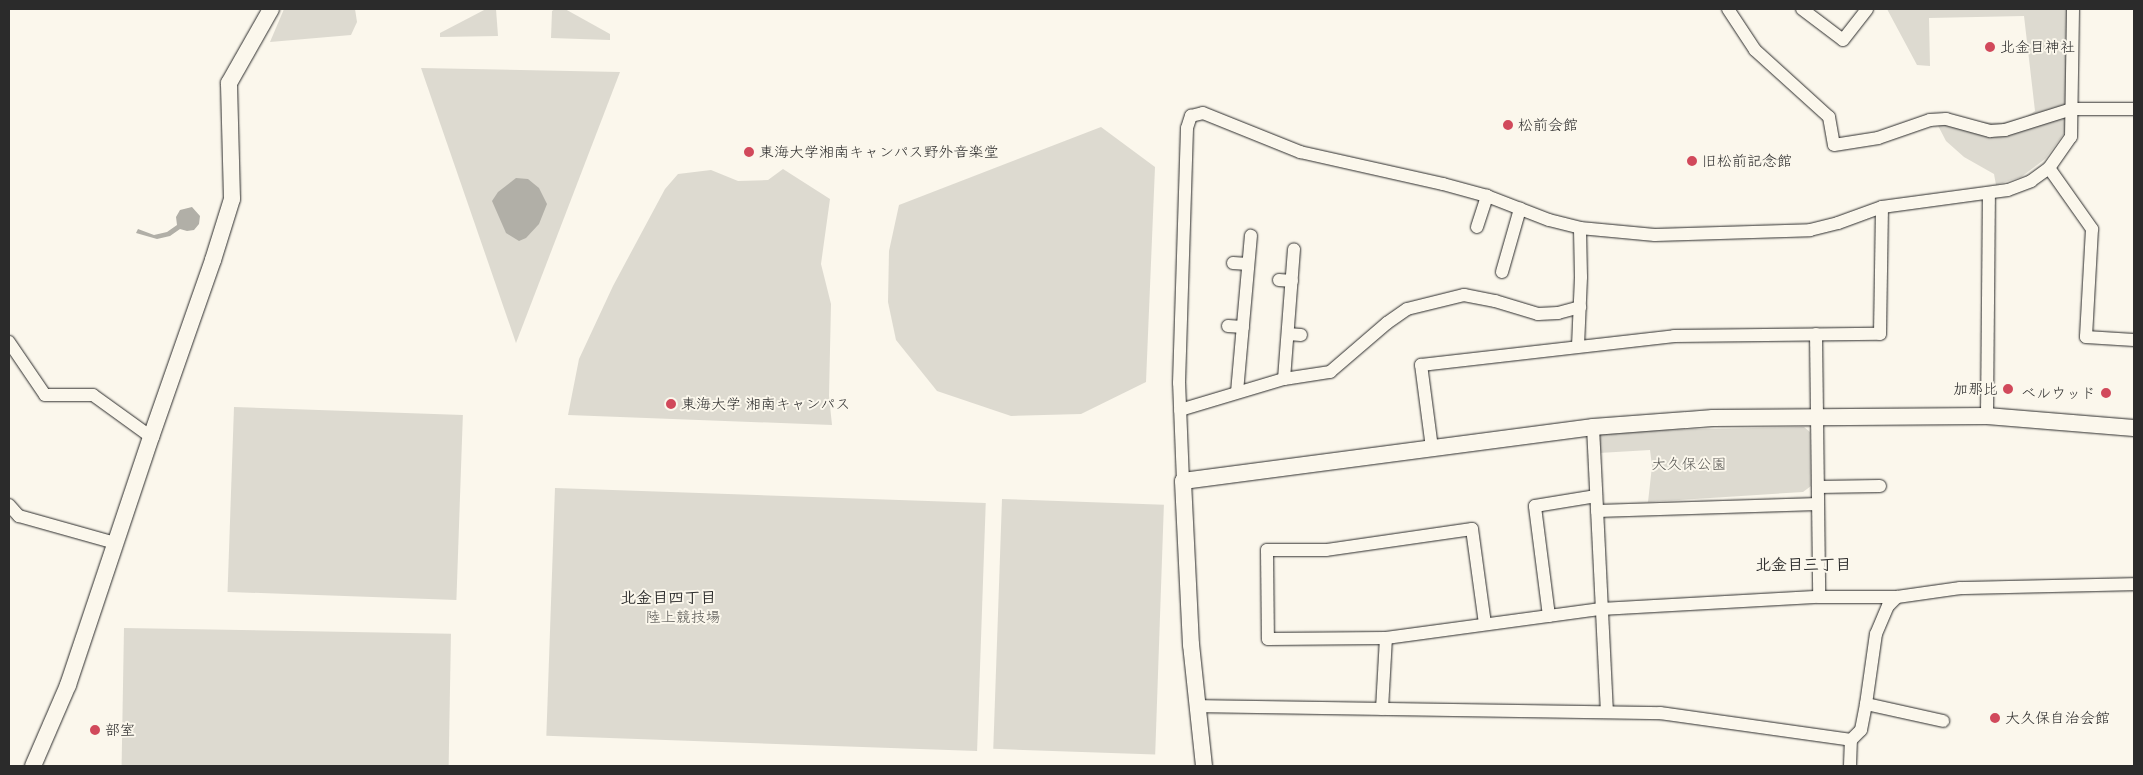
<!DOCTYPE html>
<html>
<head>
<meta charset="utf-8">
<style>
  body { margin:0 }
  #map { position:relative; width:2143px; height:775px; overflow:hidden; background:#fbf7ec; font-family:Mali,"Klee One",sans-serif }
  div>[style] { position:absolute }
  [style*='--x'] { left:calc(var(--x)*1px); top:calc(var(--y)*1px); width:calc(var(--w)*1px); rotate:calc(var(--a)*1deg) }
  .green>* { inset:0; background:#dddad0; transform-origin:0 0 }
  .water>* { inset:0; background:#b1afa7 }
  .roads { filter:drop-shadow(0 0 1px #2b2b2b) drop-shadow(0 0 1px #2b2b2b) }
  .minor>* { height:12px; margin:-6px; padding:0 6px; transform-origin:6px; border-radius:6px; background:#fbf7ec }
  .tertiary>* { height:16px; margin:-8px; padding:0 8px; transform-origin:8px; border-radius:8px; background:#fbf7ec }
  .dots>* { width:14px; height:14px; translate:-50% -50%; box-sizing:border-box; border:2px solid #fbf7ec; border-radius:50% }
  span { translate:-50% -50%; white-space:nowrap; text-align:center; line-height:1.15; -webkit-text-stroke:4px #fbf7ec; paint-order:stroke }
  .poi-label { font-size:15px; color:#2b2b2b }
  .left { translate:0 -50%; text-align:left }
  .right { translate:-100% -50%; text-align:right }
  .park-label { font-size:15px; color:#585754 }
  .neighbourhood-label { font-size:16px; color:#2b2b2b; font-weight:700 }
  .frame { position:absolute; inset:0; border:10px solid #2b2b2b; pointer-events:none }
</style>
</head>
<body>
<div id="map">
  <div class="green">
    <i style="clip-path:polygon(284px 9px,355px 9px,357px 22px,351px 35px,270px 42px)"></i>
    <i style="clip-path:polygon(486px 9px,496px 9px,498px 36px,440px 37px,440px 33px)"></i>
    <i style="clip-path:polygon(555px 9px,565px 9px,610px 34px,610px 40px,551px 38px,552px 11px)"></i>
    <i style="clip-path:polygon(1887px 9px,2067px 9px,2065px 132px,2045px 159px,2021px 177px,1996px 185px,1994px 174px,1964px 157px,1946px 141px,1932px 114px,1980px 122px,2002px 123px,2026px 117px,2035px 111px,2024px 16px,1929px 18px,1930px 66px,1917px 65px)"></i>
    <i style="clip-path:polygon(421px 68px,620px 72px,516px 343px)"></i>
    <i style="clip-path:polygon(1101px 127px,1155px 167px,1146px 382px,1081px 414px,1011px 416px,937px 391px,896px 340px,888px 302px,889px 251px,899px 205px)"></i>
    <i style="clip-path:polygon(783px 169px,830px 199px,821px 264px,831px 304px,829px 396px,832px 425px,568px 415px,579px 359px,613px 286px,665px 189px,678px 174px,711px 170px,738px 181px,768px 180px)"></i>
    <i style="left:234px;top:407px;width:229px;height:185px;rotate:2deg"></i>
    <i style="clip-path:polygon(1804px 427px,1810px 432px,1811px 486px,1803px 492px,1648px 502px,1652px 466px,1650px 450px,1599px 453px,1598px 431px)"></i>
    <i style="left:555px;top:488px;width:431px;height:248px;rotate:2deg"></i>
    <i style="left:1002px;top:499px;width:162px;height:250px;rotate:2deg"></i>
    <i style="left:124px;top:628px;width:327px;height:138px;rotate:1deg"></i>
  </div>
  <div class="water">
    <i style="clip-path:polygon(516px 178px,528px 179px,539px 188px,547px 204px,539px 224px,526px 238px,519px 241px,506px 233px,492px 201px,498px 192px)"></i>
    <i style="clip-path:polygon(192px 207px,200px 216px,199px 224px,194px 230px,187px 231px,180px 229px,170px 236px,157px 239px,136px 233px,138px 229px,154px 235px,167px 232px,177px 225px,176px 217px,180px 210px)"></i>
  </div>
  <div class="roads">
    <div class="minor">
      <i style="--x:1728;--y:9;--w:49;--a:56.6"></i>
      <i style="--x:1755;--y:50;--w:100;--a:42.2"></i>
      <i style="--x:1829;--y:117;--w:28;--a:80"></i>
      <i style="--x:1834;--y:145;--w:45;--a:-9"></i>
      <i style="--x:1878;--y:138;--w:55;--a:-19.1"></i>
      <i style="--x:1930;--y:120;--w:16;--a:-4"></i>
      <i style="--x:1946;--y:119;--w:46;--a:15.3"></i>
      <i style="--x:1990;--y:131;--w:15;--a:-4"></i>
      <i style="--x:2005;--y:130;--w:70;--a:-17.4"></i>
      <i style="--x:2072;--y:109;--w:62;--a:0"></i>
      <i style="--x:1802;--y:9;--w:51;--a:37.1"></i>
      <i style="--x:1843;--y:40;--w:39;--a:-52"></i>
      <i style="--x:2049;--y:168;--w:75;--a:54.8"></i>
      <i style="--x:2092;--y:229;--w:108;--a:93.2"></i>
      <i style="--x:2086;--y:337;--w:48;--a:3.6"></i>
      <i style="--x:1477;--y:227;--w:33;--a:-72"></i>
      <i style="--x:1233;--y:263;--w:15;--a:4"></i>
      <i style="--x:1502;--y:272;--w:66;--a:-74.1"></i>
      <i style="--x:1279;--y:280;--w:13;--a:4"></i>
      <i style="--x:1228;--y:326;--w:15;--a:4"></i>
      <i style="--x:1288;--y:334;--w:13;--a:4"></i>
      <i style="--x:1816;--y:334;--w:263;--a:89.3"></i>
      <i style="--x:9;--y:342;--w:64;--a:55.8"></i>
      <i style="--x:45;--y:395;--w:48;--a:0"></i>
      <i style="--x:93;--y:395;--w:72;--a:35.9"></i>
      <i style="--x:1578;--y:346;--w:69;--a:-87.5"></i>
      <i style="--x:1581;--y:277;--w:49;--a:-91.2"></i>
      <i style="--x:1284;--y:379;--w:130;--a:-85.6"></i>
      <i style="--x:1237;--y:392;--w:157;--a:-84.9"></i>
      <i style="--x:1180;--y:410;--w:109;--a:-16.6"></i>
      <i style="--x:1284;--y:379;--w:47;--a:-8.7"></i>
      <i style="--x:1330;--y:372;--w:75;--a:-40.7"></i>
      <i style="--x:1387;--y:323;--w:24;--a:-35"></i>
      <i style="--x:1407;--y:309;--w:59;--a:-13.8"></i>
      <i style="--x:1464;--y:295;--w:32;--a:11"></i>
      <i style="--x:1495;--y:301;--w:45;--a:16.8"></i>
      <i style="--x:1538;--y:314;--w:20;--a:-3"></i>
      <i style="--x:1558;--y:313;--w:23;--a:-15"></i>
      <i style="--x:1987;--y:416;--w:223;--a:-89.5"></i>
      <i style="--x:1593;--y:427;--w:284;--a:87.2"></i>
      <i style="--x:1432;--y:448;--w:84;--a:-97.5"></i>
      <i style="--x:1421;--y:365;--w:255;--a:-6.5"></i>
      <i style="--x:1674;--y:336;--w:206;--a:-0.6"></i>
      <i style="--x:1880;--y:334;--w:127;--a:-89.1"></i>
      <i style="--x:1183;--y:481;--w:98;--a:-92.3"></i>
      <i style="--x:1179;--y:383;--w:255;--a:-88.2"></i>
      <i style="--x:1187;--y:128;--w:13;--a:-72"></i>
      <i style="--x:1191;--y:116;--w:12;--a:-14"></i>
      <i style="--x:1203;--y:113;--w:105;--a:21.9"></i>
      <i style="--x:1300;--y:152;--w:147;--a:12.6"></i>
      <i style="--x:1443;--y:184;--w:46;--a:15.3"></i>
      <i style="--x:1487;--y:196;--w:66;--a:21.2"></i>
      <i style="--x:1549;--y:220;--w:32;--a:14"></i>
      <i style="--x:1580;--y:228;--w:75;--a:5.3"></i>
      <i style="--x:1655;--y:235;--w:155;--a:-1.8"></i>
      <i style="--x:1810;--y:230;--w:29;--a:-14"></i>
      <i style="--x:1838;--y:223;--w:47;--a:-20"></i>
      <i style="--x:1882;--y:207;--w:127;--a:-7.7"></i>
      <i style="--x:2008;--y:190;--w:25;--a:-21"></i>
      <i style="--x:2031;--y:181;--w:22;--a:-36"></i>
      <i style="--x:2049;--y:168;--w:38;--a:-55"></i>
      <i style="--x:2071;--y:137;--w:128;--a:-89.1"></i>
      <i style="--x:1818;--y:487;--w:62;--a:-0.9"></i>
      <i style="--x:9;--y:505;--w:15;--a:48"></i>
      <i style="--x:19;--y:516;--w:100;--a:15.7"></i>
      <i style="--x:1597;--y:511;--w:221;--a:-1.8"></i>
      <i style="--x:1549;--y:616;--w:111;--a:-97.3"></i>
      <i style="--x:1535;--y:506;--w:62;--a:-9.3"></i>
      <i style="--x:1485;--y:624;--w:96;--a:-97.8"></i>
      <i style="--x:1472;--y:529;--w:148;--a:171.8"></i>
      <i style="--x:1326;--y:550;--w:59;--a:180"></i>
      <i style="--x:1267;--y:550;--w:89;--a:89.4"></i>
      <i style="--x:1268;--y:639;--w:118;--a:-0.5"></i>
      <i style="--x:1386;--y:638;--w:217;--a:-7.7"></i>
      <i style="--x:1601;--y:609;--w:218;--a:-3.2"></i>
      <i style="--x:1819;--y:597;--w:78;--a:0"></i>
      <i style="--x:1866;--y:704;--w:79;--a:12.4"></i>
      <i style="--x:1197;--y:706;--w:463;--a:0.9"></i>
      <i style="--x:1660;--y:713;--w:193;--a:8"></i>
      <i style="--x:1382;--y:709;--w:71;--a:-86.8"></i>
      <i style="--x:1850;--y:766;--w:26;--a:-88"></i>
      <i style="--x:1851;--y:740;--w:14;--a:-45"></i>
      <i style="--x:1861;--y:730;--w:26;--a:-79"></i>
      <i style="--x:1866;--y:704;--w:71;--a:-81.9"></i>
      <i style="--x:1876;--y:634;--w:30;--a:-67"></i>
      <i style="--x:1888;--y:606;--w:13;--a:-45"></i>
      <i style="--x:1897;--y:597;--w:64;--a:-8.1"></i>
      <i style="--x:1960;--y:588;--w:174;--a:-1.3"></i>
    </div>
    <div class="tertiary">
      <i style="--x:33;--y:766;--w:88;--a:-66.6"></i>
      <i style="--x:68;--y:685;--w:262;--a:-71.5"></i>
      <i style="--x:151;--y:437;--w:188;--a:-70.7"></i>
      <i style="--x:213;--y:260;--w:64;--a:-72.7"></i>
      <i style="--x:232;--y:199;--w:116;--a:-91.5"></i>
      <i style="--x:229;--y:83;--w:85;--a:-60.4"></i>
      <i style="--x:1204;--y:766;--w:122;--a:-96.1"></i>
      <i style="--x:1191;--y:645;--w:164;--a:-92.8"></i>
      <i style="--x:1183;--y:481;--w:414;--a:-7.5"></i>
      <i style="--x:1593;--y:427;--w:120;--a:-4.3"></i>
      <i style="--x:1713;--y:418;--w:274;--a:-0.4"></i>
      <i style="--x:1987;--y:416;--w:147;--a:4.7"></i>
    </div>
  </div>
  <div class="dots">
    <i style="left:1990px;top:47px;background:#d1495b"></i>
    <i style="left:1508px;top:125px;background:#d1495b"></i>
    <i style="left:749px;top:152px;background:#d1495b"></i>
    <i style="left:1692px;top:161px;background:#d1495b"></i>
    <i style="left:2008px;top:389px;background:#d1495b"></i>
    <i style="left:2106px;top:393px;background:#d1495b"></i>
    <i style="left:671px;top:404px;background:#d1495b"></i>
    <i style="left:1995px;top:718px;background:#d1495b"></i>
    <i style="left:95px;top:730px;background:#d1495b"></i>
  </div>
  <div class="poi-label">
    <span class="left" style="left:2000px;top:47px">北金目神社</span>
    <span class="left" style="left:1518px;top:125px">松前会館</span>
    <span class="left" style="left:759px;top:152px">東海大学湘南キャンパス野外音楽堂</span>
    <span class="left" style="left:1702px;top:161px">旧松前記念館</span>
    <span class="right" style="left:1998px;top:389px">加那比</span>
    <span class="right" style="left:2096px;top:393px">ベルウッド</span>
    <span class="left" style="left:681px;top:404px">東海大学 湘南キャンパス</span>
    <span class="left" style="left:2005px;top:718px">大久保自治会館</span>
    <span class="left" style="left:105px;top:730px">部室</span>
  </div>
  <div class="park-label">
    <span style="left:1689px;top:464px">大久保公園</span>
    <span style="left:683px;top:617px">陸上競技場</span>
  </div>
  <div class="neighbourhood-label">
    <span style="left:1803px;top:564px">北金目三丁目</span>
    <span style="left:668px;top:597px">北金目四丁目</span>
  </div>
  <div class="frame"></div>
</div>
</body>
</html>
